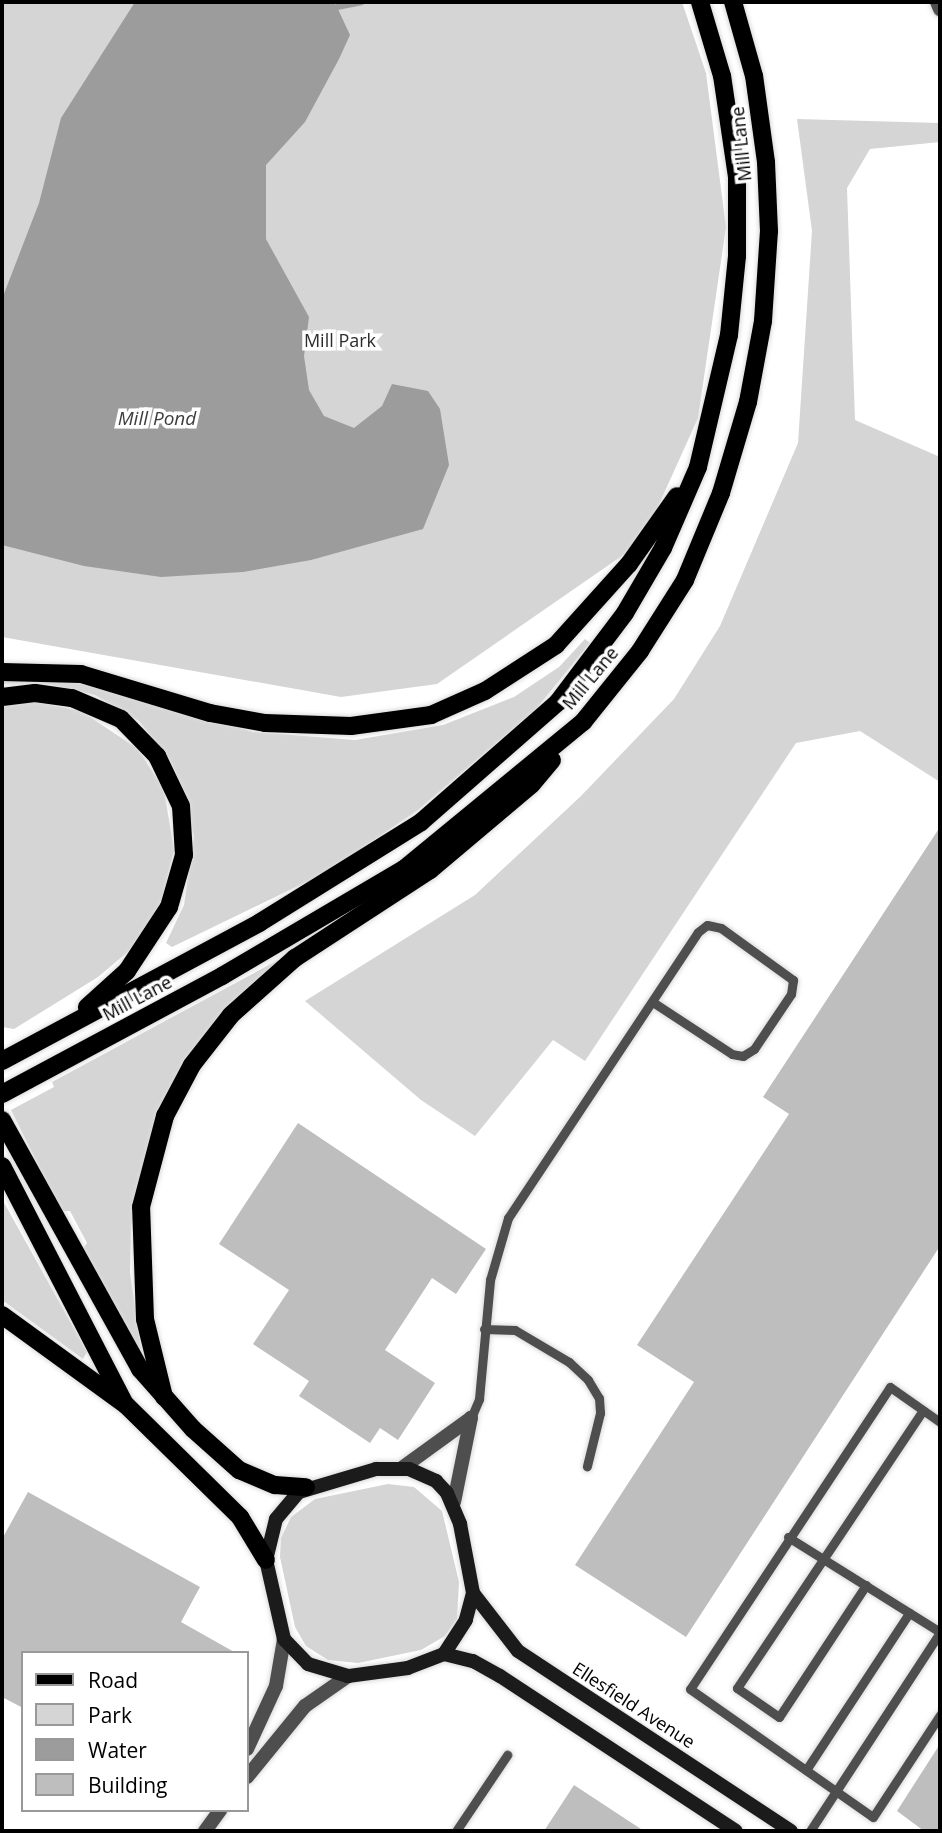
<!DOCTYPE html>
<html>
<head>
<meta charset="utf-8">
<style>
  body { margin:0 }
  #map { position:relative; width:942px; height:1833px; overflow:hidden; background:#fff; font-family:"Open Sans",sans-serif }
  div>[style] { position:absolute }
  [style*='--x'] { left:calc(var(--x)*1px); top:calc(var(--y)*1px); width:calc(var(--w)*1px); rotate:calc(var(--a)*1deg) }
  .green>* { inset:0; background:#d5d5d5 }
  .water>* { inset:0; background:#9c9c9c }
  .stream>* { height:6px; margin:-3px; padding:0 3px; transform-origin:3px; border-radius:3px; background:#9c9c9c }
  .building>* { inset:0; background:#bebebe }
  .roads { filter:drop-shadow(0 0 2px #dbdbdb) drop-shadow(0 0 2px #dbdbdb) }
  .lane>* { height:9px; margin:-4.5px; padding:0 4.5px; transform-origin:4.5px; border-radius:4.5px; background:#4e4e4e }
  .street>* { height:14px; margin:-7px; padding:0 7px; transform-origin:7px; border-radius:7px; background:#4e4e4e }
  .secondary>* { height:14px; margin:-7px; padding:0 7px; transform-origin:7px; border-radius:7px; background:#1b1b1b }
  .primary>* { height:18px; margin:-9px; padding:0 9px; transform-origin:9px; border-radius:9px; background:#000 }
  span { translate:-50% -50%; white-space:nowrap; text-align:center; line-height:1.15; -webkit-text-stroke:7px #fff; paint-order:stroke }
  .street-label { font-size:18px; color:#000 }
  .park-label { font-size:18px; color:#2c2c2c }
  .water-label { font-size:19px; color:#3d3d3d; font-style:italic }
  .frame { position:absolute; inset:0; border:4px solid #000; pointer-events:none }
  .legend { position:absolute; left:21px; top:1651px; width:228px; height:161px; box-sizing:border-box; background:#fff; border:2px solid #999; margin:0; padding:9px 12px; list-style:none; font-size:21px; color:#000 }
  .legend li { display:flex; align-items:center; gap:14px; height:35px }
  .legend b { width:35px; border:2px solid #999 }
</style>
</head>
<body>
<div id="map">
  <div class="green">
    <i style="clip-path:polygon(2px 2px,682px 2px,706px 73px,726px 227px,698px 418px,642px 542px,437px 684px,341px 697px,2px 637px)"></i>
    <i style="clip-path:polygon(797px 119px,940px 123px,940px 142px,870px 149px,847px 188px,855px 420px,940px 457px,940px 782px,860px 731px,796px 743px,585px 1061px,553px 1040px,475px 1136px,421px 1100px,305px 1001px,475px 895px,581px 796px,674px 699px,720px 626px,798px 443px,812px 231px)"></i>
    <i style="clip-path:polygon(585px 639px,590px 643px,536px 709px,418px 810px,327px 872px,172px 947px,166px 943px,184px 905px,194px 836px,182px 787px,170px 760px,139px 721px,95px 695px,41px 682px,2px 684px,2px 679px,89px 682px,253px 732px,355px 740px,443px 725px,514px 697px,559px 667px)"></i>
    <i style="clip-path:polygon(25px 700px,81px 711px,138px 749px,164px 790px,174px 850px,159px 911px,136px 945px,98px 977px,14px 1029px,2px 1027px,2px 703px)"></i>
    <i style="clip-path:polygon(278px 960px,165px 1102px,150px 1138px,131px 1226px,130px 1272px,142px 1358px,83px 1249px,87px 1243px,70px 1211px,61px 1211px,11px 1110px,54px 1087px,52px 1082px)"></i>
    <i style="clip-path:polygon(2px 1199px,87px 1352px,83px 1359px,2px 1300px)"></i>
    <i style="clip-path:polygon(388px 1484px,414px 1487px,442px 1511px,459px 1582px,457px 1619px,445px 1636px,421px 1650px,358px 1663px,328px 1660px,306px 1646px,295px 1627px,280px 1557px,281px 1538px,291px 1517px,315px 1499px)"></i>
  </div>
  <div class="water">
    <i style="clip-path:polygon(135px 2px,333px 2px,337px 7px,350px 35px,339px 59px,305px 122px,266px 165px,266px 239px,309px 317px,304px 356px,309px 390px,324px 416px,354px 428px,382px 406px,392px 384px,428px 391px,440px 409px,449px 465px,423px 529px,311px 560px,243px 572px,161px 577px,84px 566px,2px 545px,2px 299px,39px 203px,61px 118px)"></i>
  </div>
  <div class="stream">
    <i style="--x:337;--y:7;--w:25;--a:-11"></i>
  </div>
  <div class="building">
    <i style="clip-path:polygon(940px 827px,940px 1246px,686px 1637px,575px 1565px,694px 1382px,637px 1345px,789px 1114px,763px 1097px)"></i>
    <i style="clip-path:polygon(298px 1123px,486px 1249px,456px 1294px,432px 1278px,385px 1350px,435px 1383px,398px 1440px,380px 1428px,370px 1443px,299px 1396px,309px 1381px,253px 1344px,289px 1290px,219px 1244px)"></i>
    <i style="clip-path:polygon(28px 1492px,200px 1587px,181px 1622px,236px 1653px,23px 1653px,23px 1708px,2px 1697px,2px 1539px)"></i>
    <i style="clip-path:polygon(940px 1744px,940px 1831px,924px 1831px,897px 1811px)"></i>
    <i style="clip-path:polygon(574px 1785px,644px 1831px,544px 1831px)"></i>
  </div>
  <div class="roads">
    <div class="lane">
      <i style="--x:484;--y:1329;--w:31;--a:2"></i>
      <i style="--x:515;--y:1330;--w:63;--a:30.7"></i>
      <i style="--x:569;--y:1362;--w:26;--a:43"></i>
      <i style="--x:588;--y:1380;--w:21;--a:59"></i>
      <i style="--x:599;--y:1398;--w:15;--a:86"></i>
      <i style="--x:600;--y:1413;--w:55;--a:103.8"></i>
      <i style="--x:471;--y:1418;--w:21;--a:-67"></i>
      <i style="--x:479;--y:1399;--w:120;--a:-84.7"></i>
      <i style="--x:490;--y:1280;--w:65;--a:-73.8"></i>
      <i style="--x:508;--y:1218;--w:343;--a:-56.4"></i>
      <i style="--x:698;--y:932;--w:11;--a:-38"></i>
      <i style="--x:707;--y:925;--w:14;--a:12"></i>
      <i style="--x:721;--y:928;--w:89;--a:35.8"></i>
      <i style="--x:793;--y:980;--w:14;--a:98"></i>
      <i style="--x:791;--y:994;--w:66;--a:123.9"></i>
      <i style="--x:754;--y:1049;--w:13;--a:148"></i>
      <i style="--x:743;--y:1056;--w:11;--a:-170"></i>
      <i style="--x:732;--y:1054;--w:93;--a:-146.8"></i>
      <i style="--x:940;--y:1422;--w:61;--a:-145"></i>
      <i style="--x:890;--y:1387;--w:362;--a:123.5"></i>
      <i style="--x:690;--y:1689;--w:223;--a:35"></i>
      <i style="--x:873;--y:1817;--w:122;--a:-56.7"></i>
      <i style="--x:788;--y:1537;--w:179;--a:32"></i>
      <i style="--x:866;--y:1585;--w:158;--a:123.4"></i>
      <i style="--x:779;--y:1717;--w:51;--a:-145.4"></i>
      <i style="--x:737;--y:1688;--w:334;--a:-56.2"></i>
      <i style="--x:806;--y:1770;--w:188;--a:-56.7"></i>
      <i style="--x:456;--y:1831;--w:92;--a:-56.1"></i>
      <i style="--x:810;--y:1831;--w:238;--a:-56.8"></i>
    </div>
    <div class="street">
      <i style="--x:937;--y:2;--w:8;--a:67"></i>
      <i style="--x:402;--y:1468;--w:85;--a:-35.9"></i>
      <i style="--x:454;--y:1502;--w:86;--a:-78.6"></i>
      <i style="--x:247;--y:1749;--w:69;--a:-65.3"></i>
      <i style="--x:276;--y:1686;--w:48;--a:-80.3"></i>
      <i style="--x:247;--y:1777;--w:92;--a:-50.8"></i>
      <i style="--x:305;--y:1706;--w:52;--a:-34.9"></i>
      <i style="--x:205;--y:1831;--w:26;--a:-54"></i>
    </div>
    <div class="secondary">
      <i style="--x:376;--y:1469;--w:33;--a:0"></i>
      <i style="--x:409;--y:1469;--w:30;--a:24"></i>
      <i style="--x:436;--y:1481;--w:16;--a:47"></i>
      <i style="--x:447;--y:1493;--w:34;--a:67"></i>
      <i style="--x:460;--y:1524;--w:70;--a:79.3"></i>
      <i style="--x:473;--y:1593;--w:28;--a:105"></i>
      <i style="--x:466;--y:1620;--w:40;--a:122.9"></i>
      <i style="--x:444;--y:1654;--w:39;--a:159"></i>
      <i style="--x:408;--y:1668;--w:61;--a:172.4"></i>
      <i style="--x:348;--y:1676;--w:42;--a:-163.3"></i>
      <i style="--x:308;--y:1664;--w:35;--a:-134"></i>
      <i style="--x:284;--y:1639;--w:81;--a:-102.8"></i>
      <i style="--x:266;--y:1560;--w:42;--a:-76.3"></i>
      <i style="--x:276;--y:1519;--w:35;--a:-50"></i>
      <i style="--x:299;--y:1492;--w:80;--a:-16.6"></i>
      <i style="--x:473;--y:1593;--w:73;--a:52.2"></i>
      <i style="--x:518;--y:1651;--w:327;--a:33.4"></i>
      <i style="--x:444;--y:1654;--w:30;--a:14"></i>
      <i style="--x:473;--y:1661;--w:31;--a:29"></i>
      <i style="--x:500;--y:1676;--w:282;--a:33.3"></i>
    </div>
    <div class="primary">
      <i style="--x:2;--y:672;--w:79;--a:1.5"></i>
      <i style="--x:81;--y:674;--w:135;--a:16.8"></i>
      <i style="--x:210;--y:713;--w:56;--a:10.3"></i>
      <i style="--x:265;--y:723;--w:86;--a:2"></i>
      <i style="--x:351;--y:726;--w:81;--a:-7.8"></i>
      <i style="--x:431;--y:715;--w:59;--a:-24"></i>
      <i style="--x:485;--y:691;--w:85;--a:-32.9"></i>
      <i style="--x:556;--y:645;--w:109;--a:-48"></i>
      <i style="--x:629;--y:564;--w:83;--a:-54.8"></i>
      <i style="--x:2;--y:697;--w:33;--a:-7"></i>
      <i style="--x:35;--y:693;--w:37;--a:8"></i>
      <i style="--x:72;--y:698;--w:53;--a:23.2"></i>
      <i style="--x:121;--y:719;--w:52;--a:45.8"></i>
      <i style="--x:157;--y:756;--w:55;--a:64.4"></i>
      <i style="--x:181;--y:806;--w:49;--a:86.5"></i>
      <i style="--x:184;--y:855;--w:54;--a:106.1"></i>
      <i style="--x:169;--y:907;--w:77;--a:123.3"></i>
      <i style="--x:127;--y:971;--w:54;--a:138"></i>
      <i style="--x:2;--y:1061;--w:292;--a:-28.2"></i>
      <i style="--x:259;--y:923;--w:191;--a:-31.9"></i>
      <i style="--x:421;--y:822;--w:182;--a:-41.2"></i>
      <i style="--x:558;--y:702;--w:111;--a:-53"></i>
      <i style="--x:625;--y:613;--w:75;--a:-59.7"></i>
      <i style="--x:663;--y:548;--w:88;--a:-66.6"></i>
      <i style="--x:698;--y:467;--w:136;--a:-76.8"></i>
      <i style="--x:729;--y:335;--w:79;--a:-84.2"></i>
      <i style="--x:737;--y:256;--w:79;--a:-90"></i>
      <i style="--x:737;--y:177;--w:102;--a:-98.4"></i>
      <i style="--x:722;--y:76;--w:77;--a:-106.6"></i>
      <i style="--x:2;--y:1094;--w:250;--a:-28.2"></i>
      <i style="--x:222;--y:976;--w:211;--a:-30.5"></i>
      <i style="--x:404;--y:869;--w:232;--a:-39.4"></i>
      <i style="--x:583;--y:722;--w:91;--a:-51.2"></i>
      <i style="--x:640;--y:651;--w:84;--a:-57.6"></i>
      <i style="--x:685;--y:580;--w:94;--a:-67.5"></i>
      <i style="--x:721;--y:493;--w:95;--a:-73.5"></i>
      <i style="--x:748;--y:402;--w:82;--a:-79.5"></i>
      <i style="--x:763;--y:321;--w:90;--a:-86.2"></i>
      <i style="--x:769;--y:231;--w:69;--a:-92.5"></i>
      <i style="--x:766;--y:162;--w:87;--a:-97.9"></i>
      <i style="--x:754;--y:76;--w:77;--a:-105.8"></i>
      <i style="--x:2;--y:1120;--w:285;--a:61"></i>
      <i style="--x:140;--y:1369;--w:80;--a:48.5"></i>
      <i style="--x:193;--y:1429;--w:62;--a:41.7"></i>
      <i style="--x:239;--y:1470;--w:39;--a:23"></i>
      <i style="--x:275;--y:1485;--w:31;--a:4"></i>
      <i style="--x:2;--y:1166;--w:266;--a:62.7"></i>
      <i style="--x:2;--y:1315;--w:153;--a:36"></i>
      <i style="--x:126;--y:1405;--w:160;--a:44.5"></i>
      <i style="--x:240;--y:1517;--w:50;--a:58.8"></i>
      <i style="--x:164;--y:1397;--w:80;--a:-103.7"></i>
      <i style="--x:145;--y:1319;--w:112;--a:-92"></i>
      <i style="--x:141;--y:1207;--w:94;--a:-75.2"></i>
      <i style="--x:165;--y:1116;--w:58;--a:-62.1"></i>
      <i style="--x:192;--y:1065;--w:63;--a:-52"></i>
      <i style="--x:231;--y:1015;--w:86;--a:-41.7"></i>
      <i style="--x:295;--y:958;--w:161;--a:-33.1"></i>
      <i style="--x:430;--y:870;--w:133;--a:-40.1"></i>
      <i style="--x:532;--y:784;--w:31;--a:-50"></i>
    </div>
  </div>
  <div class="street-label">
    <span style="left:741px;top:144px;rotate:-96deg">Mill Lane</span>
    <span style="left:590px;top:678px;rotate:-50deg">Mill Lane</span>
    <span style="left:137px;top:998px;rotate:-28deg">Mill Lane</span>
    <span style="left:634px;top:1705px;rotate:33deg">Ellesfield Avenue</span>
  </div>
  <div class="park-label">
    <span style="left:340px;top:340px">Mill Park</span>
  </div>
  <div class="water-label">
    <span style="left:157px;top:419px">Mill Pond</span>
  </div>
  <div class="frame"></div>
  <ul class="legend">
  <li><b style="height:9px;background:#000"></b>Road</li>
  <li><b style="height:19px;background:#d5d5d5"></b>Park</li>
  <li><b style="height:19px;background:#9c9c9c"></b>Water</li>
  <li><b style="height:19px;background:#bebebe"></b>Building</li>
  </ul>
</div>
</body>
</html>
